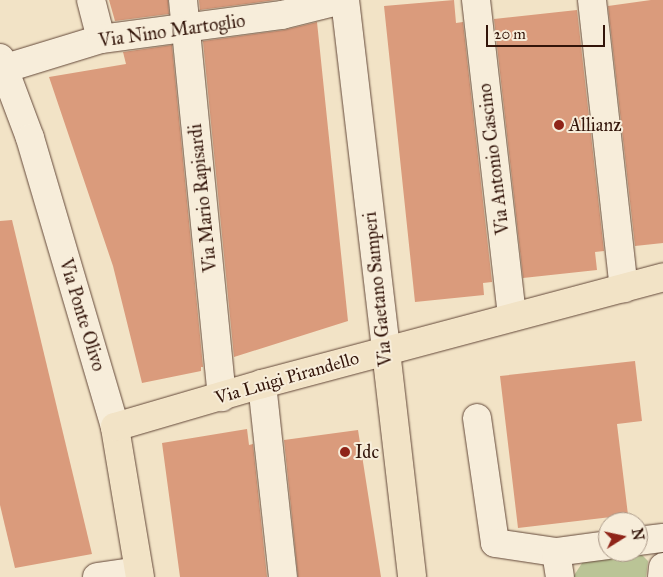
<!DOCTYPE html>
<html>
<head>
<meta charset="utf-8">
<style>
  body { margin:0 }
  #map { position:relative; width:663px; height:577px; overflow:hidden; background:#f2e3c6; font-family:"IM FELL Great Primer",serif }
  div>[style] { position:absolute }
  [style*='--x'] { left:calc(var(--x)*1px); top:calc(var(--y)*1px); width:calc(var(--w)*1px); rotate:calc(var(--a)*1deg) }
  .green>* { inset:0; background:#bac496 }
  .building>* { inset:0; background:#da9b7c }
  .roads { filter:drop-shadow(0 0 1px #634839) drop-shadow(0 0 1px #634839) }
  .minor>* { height:28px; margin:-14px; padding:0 14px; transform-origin:14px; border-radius:14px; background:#f7edda }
  .major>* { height:28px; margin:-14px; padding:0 14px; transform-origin:14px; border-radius:14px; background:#f2e3c6 }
  .dots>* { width:14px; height:14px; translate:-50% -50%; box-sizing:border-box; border:2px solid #f7edda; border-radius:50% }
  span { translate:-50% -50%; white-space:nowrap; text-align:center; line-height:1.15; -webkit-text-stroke:4px #f7edda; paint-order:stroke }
  .street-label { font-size:18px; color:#33150a }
  .poi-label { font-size:18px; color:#33150a }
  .left { translate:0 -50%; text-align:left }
  .north { position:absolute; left:598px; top:512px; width:50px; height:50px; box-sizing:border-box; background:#f7edda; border:1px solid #a99787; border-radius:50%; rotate:80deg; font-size:14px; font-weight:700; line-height:20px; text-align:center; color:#33150a }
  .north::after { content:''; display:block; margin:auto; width:18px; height:22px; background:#8f2418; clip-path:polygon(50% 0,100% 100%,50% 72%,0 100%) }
  .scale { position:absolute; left:486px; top:25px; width:119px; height:22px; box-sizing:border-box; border:2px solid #33150a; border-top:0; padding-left:6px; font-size:15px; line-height:18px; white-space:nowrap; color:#33150a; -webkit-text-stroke:4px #f7edda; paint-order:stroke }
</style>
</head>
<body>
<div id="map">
  <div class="green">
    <i style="clip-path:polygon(642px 555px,648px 561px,646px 577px,573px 577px,584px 560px)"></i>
  </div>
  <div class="building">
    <i style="clip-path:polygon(109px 0,168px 0,169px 14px,115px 21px)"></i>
    <i style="clip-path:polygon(199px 0,276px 0,200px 10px)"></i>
    <i style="clip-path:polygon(454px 0,456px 23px,463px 22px,492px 282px,483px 283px,484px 295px,415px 302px,384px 6px)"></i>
    <i style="clip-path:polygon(651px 0,663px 0,663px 243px,635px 246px,608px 6px)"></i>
    <i style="clip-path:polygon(577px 10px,604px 251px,595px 252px,597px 270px,523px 278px,494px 19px)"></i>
    <i style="clip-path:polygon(317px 22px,348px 321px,234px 357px,203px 41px,284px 30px)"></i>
    <i style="clip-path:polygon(172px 45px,203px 367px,201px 367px,201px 371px,142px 383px,113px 266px,49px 77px,126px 64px,123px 52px)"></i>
    <i style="clip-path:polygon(12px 220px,92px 554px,15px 568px,0 505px,0 221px)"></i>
    <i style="clip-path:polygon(635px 361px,642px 421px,617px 424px,628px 515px,518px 528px,500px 376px)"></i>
    <i style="clip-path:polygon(247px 429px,249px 445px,253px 444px,267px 577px,180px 577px,162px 443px)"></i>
    <i style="clip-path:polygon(358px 430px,381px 577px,298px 577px,284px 440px)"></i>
  </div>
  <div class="roads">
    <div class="minor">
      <i style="--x:91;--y:0;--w:40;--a:75.6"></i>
      <i style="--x:183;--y:0;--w:399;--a:84.4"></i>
      <i style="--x:345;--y:0;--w:353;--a:83.3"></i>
      <i style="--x:476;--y:0;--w:319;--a:83.5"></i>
      <i style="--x:592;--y:0;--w:290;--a:83.7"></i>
      <i style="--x:0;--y:58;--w:85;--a:69.4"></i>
      <i style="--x:30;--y:138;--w:301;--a:73.6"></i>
      <i style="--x:3;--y:69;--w:102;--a:-17"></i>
      <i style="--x:101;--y:39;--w:183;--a:-7.6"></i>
      <i style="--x:282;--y:15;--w:62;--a:-14"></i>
      <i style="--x:262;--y:384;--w:194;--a:83.8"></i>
      <i style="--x:477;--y:418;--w:126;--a:81.8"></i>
      <i style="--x:495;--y:543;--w:62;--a:8.4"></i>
      <i style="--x:556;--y:552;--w:52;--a:-7.7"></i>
      <i style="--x:638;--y:541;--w:25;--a:-7"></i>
      <i style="--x:556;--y:552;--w:25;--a:81"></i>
      <i style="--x:97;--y:577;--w:42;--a:-8.1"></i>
      <i style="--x:662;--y:577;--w:10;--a:-84"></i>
    </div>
    <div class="major">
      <i style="--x:386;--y:351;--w:227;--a:83.4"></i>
      <i style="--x:140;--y:577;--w:152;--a:-99.5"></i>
      <i style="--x:115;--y:427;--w:153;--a:-16.3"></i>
      <i style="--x:262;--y:384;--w:415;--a:-14.9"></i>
    </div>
  </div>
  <div class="dots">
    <i style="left:559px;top:125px;background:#8f2418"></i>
    <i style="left:345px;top:452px;background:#8f2418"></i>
  </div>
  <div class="street-label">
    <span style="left:172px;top:31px;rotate:-8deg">Via Nino Martoglio</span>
    <span style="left:494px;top:159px;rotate:-97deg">Via Antonio Cascino</span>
    <span style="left:203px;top:198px;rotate:-96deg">Via Mario Rapisardi</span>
    <span style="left:378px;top:289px;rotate:-96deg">Via Gaetano Samperi</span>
    <span style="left:82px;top:315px;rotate:73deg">Via Ponte Olivo</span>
    <span style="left:287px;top:378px;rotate:-16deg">Via Luigi Pirandello</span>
  </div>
  <div class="poi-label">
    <span class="left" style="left:569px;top:125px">Allianz</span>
    <span class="left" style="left:355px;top:452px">Idc</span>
  </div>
  <div class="north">N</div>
  <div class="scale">20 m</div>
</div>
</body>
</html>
